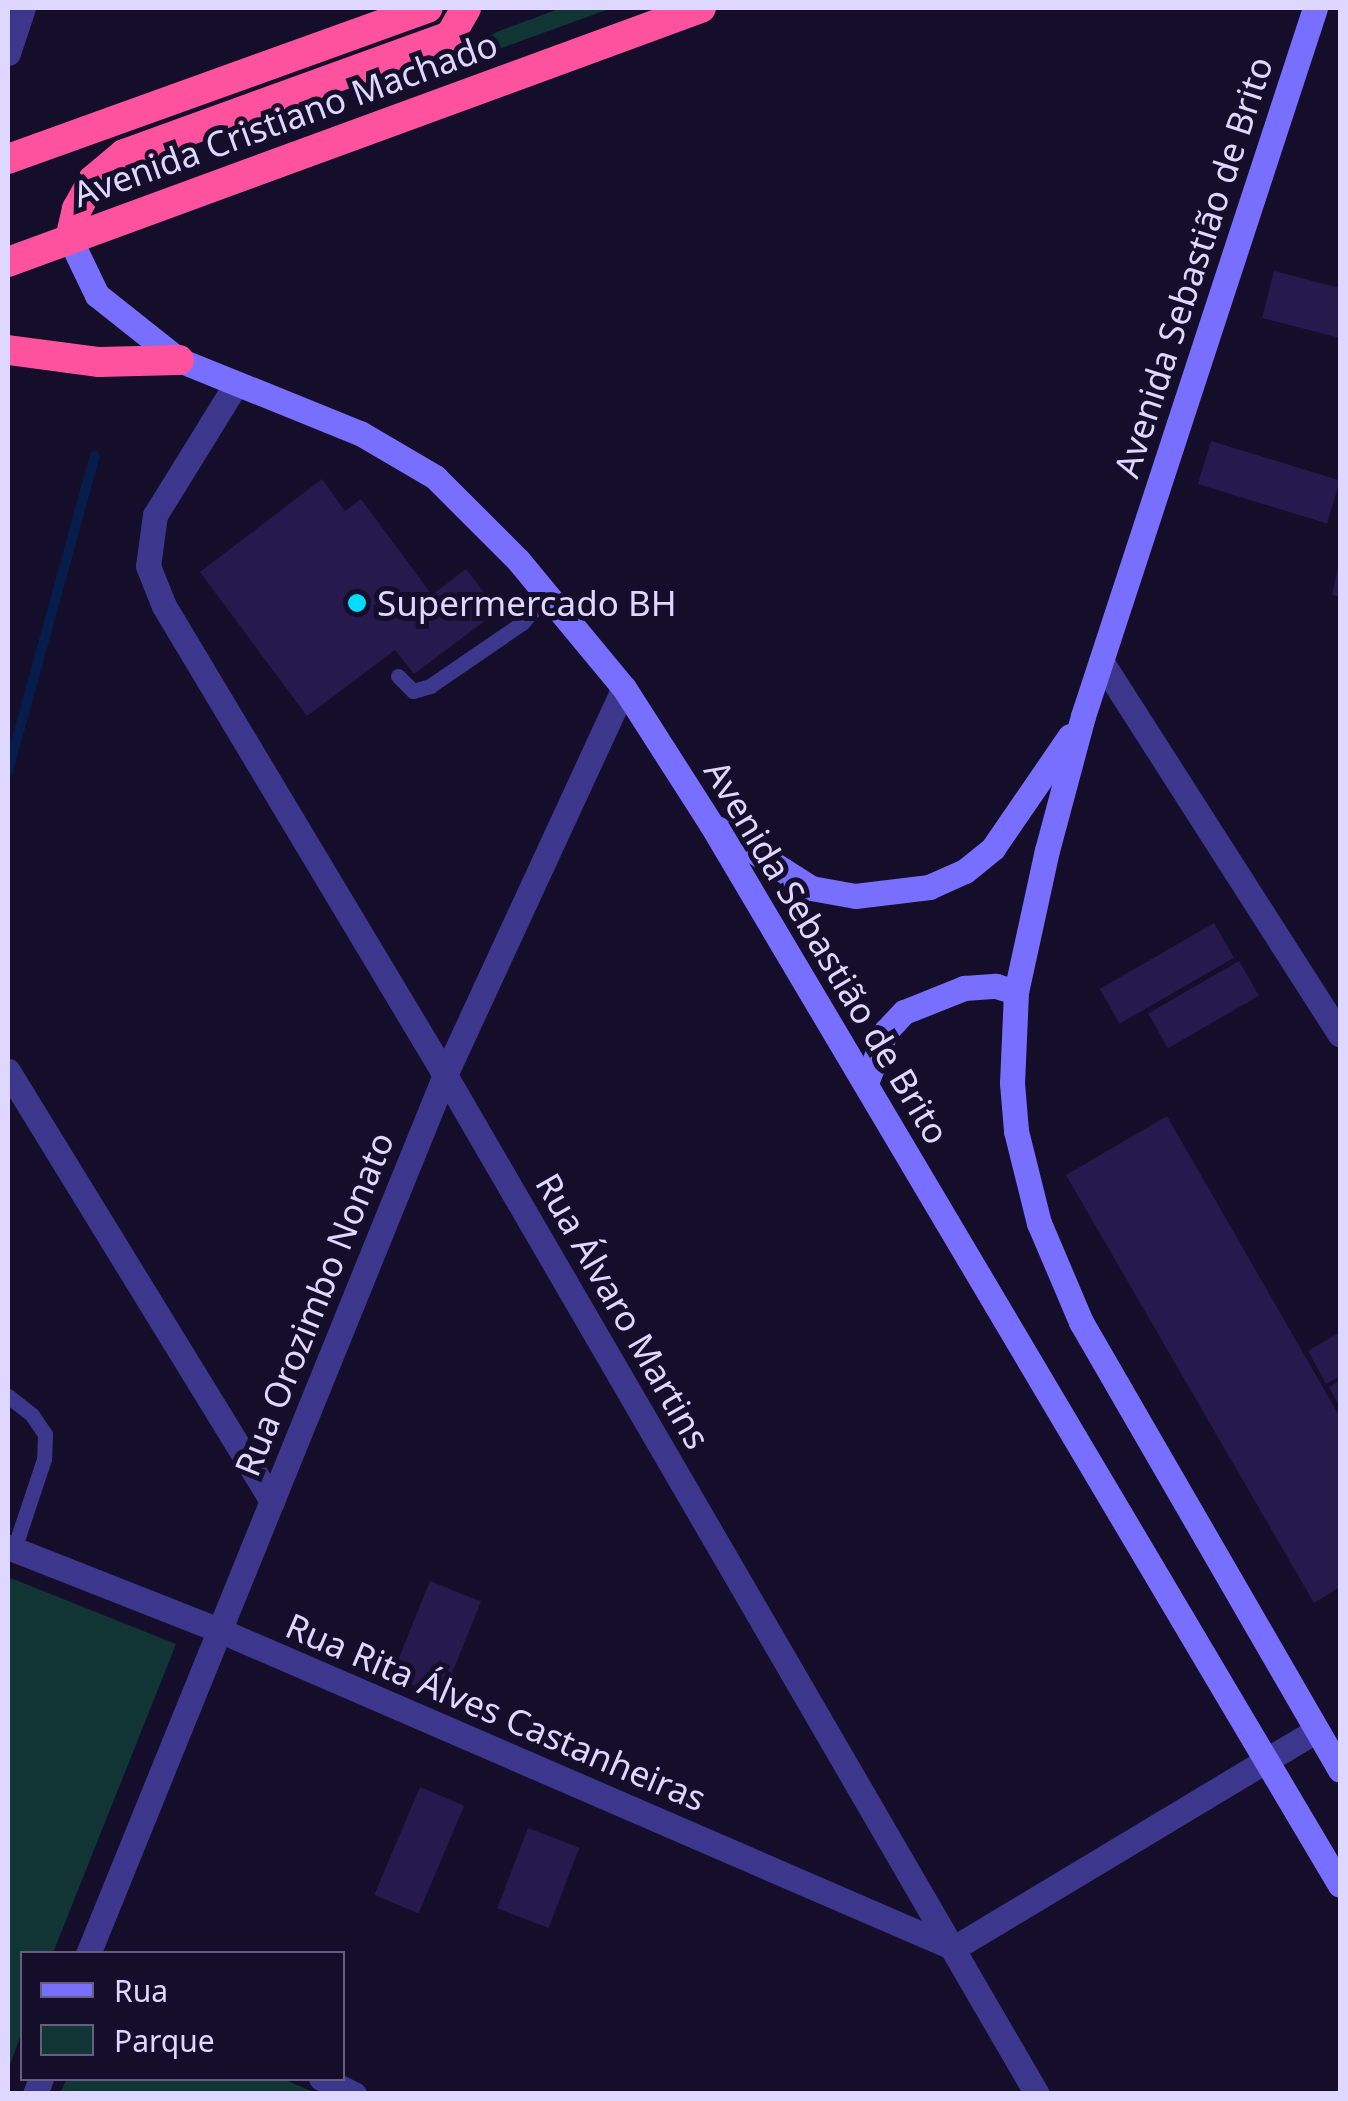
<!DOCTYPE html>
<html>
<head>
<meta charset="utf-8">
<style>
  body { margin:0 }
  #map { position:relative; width:1348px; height:2101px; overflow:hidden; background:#140e2a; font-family:"Noto Sans",sans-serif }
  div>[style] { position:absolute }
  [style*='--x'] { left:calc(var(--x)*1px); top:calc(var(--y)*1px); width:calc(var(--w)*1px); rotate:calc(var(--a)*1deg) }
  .green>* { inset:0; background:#113435 }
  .stream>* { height:10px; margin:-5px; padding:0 5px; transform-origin:5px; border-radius:5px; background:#061c4b }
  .building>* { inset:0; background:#26194d; transform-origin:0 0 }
  .lane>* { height:15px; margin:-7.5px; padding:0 7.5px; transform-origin:7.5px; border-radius:7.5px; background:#3d368d }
  .street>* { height:25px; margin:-12.5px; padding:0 12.5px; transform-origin:12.5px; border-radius:12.5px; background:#3d368d }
  .secondary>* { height:25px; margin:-12.5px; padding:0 12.5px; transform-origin:12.5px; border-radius:12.5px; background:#786eff }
  .highway>* { height:30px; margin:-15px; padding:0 15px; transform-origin:15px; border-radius:15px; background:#ff529e }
  .dots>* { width:28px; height:28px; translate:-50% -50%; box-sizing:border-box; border:5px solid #140e2a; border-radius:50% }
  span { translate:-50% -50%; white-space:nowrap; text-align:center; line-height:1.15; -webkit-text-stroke:10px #140e2a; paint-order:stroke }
  .street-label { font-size:35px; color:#ded7ff }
  .poi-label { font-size:35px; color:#ded7ff }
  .left { translate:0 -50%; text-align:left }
  .frame { position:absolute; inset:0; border:10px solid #ded7ff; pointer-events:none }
  .legend { position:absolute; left:20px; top:1951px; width:325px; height:130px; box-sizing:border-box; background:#140e2a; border:2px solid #655e7f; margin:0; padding:12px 18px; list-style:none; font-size:30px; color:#ded7ff }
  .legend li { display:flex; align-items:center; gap:20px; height:50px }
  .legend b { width:50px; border:2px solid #655e7f }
</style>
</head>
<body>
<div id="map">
  <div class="green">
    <i style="clip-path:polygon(561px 8px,612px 8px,452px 66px,449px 57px,499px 31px)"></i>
    <i style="clip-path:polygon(8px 1577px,176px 1644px,53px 1953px,22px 1954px,22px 2032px,8px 2070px)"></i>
    <i style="clip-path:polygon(67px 2078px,283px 2079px,316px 2093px,60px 2093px)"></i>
  </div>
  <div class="stream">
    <i style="--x:8;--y:771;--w:327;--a:-74.6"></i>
  </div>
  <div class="building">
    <i style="clip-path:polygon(1274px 271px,1340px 288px,1340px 338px,1262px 318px)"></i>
    <i style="left:1211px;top:441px;width:135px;height:45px;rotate:17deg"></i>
    <i style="clip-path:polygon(322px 479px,345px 511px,361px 499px,432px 595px,466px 569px,498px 611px,414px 674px,395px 650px,307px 716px,200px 572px)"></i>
    <i style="clip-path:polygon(1339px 563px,1340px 563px,1340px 597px,1332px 595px)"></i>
    <i style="left:1214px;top:923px;width:40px;height:132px;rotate:60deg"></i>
    <i style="left:1239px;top:961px;width:40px;height:105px;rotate:60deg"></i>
    <i style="clip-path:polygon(1167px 1116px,1340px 1417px,1340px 1587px,1314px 1603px,1066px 1175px)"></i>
    <i style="clip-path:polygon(1340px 1332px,1340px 1376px,1326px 1384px,1308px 1351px)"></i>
    <i style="clip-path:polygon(1340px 1380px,1340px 1408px,1329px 1387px)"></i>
    <i style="left:430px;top:1581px;width:55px;height:103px;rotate:22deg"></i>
    <i style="left:420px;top:1787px;width:48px;height:117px;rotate:23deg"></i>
    <i style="left:528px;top:1828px;width:55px;height:86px;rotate:21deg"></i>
  </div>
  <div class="lane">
    <i style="--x:398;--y:676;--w:21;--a:45"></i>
    <i style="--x:413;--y:691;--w:18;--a:-16"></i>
    <i style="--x:430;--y:686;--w:112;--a:-34.4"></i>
    <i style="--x:522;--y:623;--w:38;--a:-49"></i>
    <i style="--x:8;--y:1396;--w:31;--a:38"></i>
    <i style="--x:32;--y:1415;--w:23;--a:56"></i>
    <i style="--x:45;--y:1434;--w:25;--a:92"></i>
    <i style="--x:44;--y:1459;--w:95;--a:108.4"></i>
  </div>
  <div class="street">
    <i style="--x:8;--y:53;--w:47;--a:-71.6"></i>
    <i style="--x:236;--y:384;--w:154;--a:121.7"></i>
    <i style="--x:155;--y:515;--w:51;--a:97.8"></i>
    <i style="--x:148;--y:566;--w:43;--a:68.2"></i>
    <i style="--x:164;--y:606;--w:547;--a:59.07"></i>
    <i style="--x:445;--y:1075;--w:1178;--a:59.85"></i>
    <i style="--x:1101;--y:661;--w:443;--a:57.4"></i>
    <i style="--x:8;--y:1071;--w:505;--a:58.45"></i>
    <i style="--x:8;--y:1547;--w:227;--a:21.5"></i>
    <i style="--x:219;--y:1630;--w:801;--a:23.4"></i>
    <i style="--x:954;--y:1948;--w:421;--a:-31"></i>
    <i style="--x:88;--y:1954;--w:949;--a:-67.9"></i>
    <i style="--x:445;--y:1075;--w:426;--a:-65.2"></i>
    <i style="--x:321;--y:2078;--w:37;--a:26"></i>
    <i style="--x:35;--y:2094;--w:17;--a:-69"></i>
  </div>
  <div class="secondary">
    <i style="--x:1315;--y:8;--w:745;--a:108.14"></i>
    <i style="--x:1083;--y:716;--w:139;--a:105"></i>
    <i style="--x:1047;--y:850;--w:145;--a:102.3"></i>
    <i style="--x:1016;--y:992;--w:91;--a:92.5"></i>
    <i style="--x:1012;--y:1083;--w:48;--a:85.2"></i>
    <i style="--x:1016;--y:1131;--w:95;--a:76"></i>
    <i style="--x:1039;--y:1223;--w:108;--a:67"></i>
    <i style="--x:1081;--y:1322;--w:517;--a:59.97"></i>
    <i style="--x:70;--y:239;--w:62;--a:64.3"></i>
    <i style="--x:97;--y:295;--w:105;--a:38.4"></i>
    <i style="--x:179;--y:360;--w:195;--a:22"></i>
    <i style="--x:360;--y:433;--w:87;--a:30.4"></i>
    <i style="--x:435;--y:477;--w:117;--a:45"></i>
    <i style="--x:518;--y:560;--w:166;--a:50.4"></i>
    <i style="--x:624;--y:688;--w:161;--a:57.4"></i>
    <i style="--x:711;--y:824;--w:1233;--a:59.34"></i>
    <i style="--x:719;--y:829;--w:109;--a:32.7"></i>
    <i style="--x:811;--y:888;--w:45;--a:10.3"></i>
    <i style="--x:855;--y:896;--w:75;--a:-6.9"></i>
    <i style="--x:929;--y:887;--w:39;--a:-24"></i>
    <i style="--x:965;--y:871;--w:36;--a:-39"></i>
    <i style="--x:993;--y:848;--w:136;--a:-55.5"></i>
    <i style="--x:866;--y:1083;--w:56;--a:-69"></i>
    <i style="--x:886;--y:1031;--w:26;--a:-47"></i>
    <i style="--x:904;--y:1012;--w:65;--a:-21.8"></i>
    <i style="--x:964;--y:988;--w:32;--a:-4"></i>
    <i style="--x:996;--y:986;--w:21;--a:17"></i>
  </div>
  <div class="highway">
    <i style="--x:8;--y:159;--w:446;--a:-19.8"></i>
    <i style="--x:70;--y:239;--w:31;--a:-77"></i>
    <i style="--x:77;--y:209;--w:33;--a:-61"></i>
    <i style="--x:93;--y:180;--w:40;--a:-40"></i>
    <i style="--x:124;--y:154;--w:347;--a:-19.9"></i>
    <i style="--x:450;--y:36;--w:32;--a:-60"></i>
    <i style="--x:8;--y:262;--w:738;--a:-20.13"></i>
    <i style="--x:8;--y:350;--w:92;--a:7.5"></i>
    <i style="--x:99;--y:362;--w:80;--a:-1.4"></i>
  </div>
  <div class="dots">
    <i style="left:357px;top:603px;background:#03dbff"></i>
  </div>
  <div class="street-label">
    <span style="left:285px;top:119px;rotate:-20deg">Avenida Cristiano Machado</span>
    <span style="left:1193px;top:267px;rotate:-72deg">Avenida Sebastião de Brito</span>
    <span style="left:827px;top:952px;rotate:59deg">Avenida Sebastião de Brito</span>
    <span style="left:314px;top:1304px;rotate:-68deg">Rua Orozimbo Nonato</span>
    <span style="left:623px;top:1311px;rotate:60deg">Rua Álvaro Martins</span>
    <span style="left:496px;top:1712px;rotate:23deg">Rua Rita Álves Castanheiras</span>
  </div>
  <div class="poi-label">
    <span class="left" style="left:377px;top:603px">Supermercado BH</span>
  </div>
  <div class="frame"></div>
  <ul class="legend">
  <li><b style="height:12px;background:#786eff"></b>Rua</li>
  <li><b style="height:28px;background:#113435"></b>Parque</li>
  </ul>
</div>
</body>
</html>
